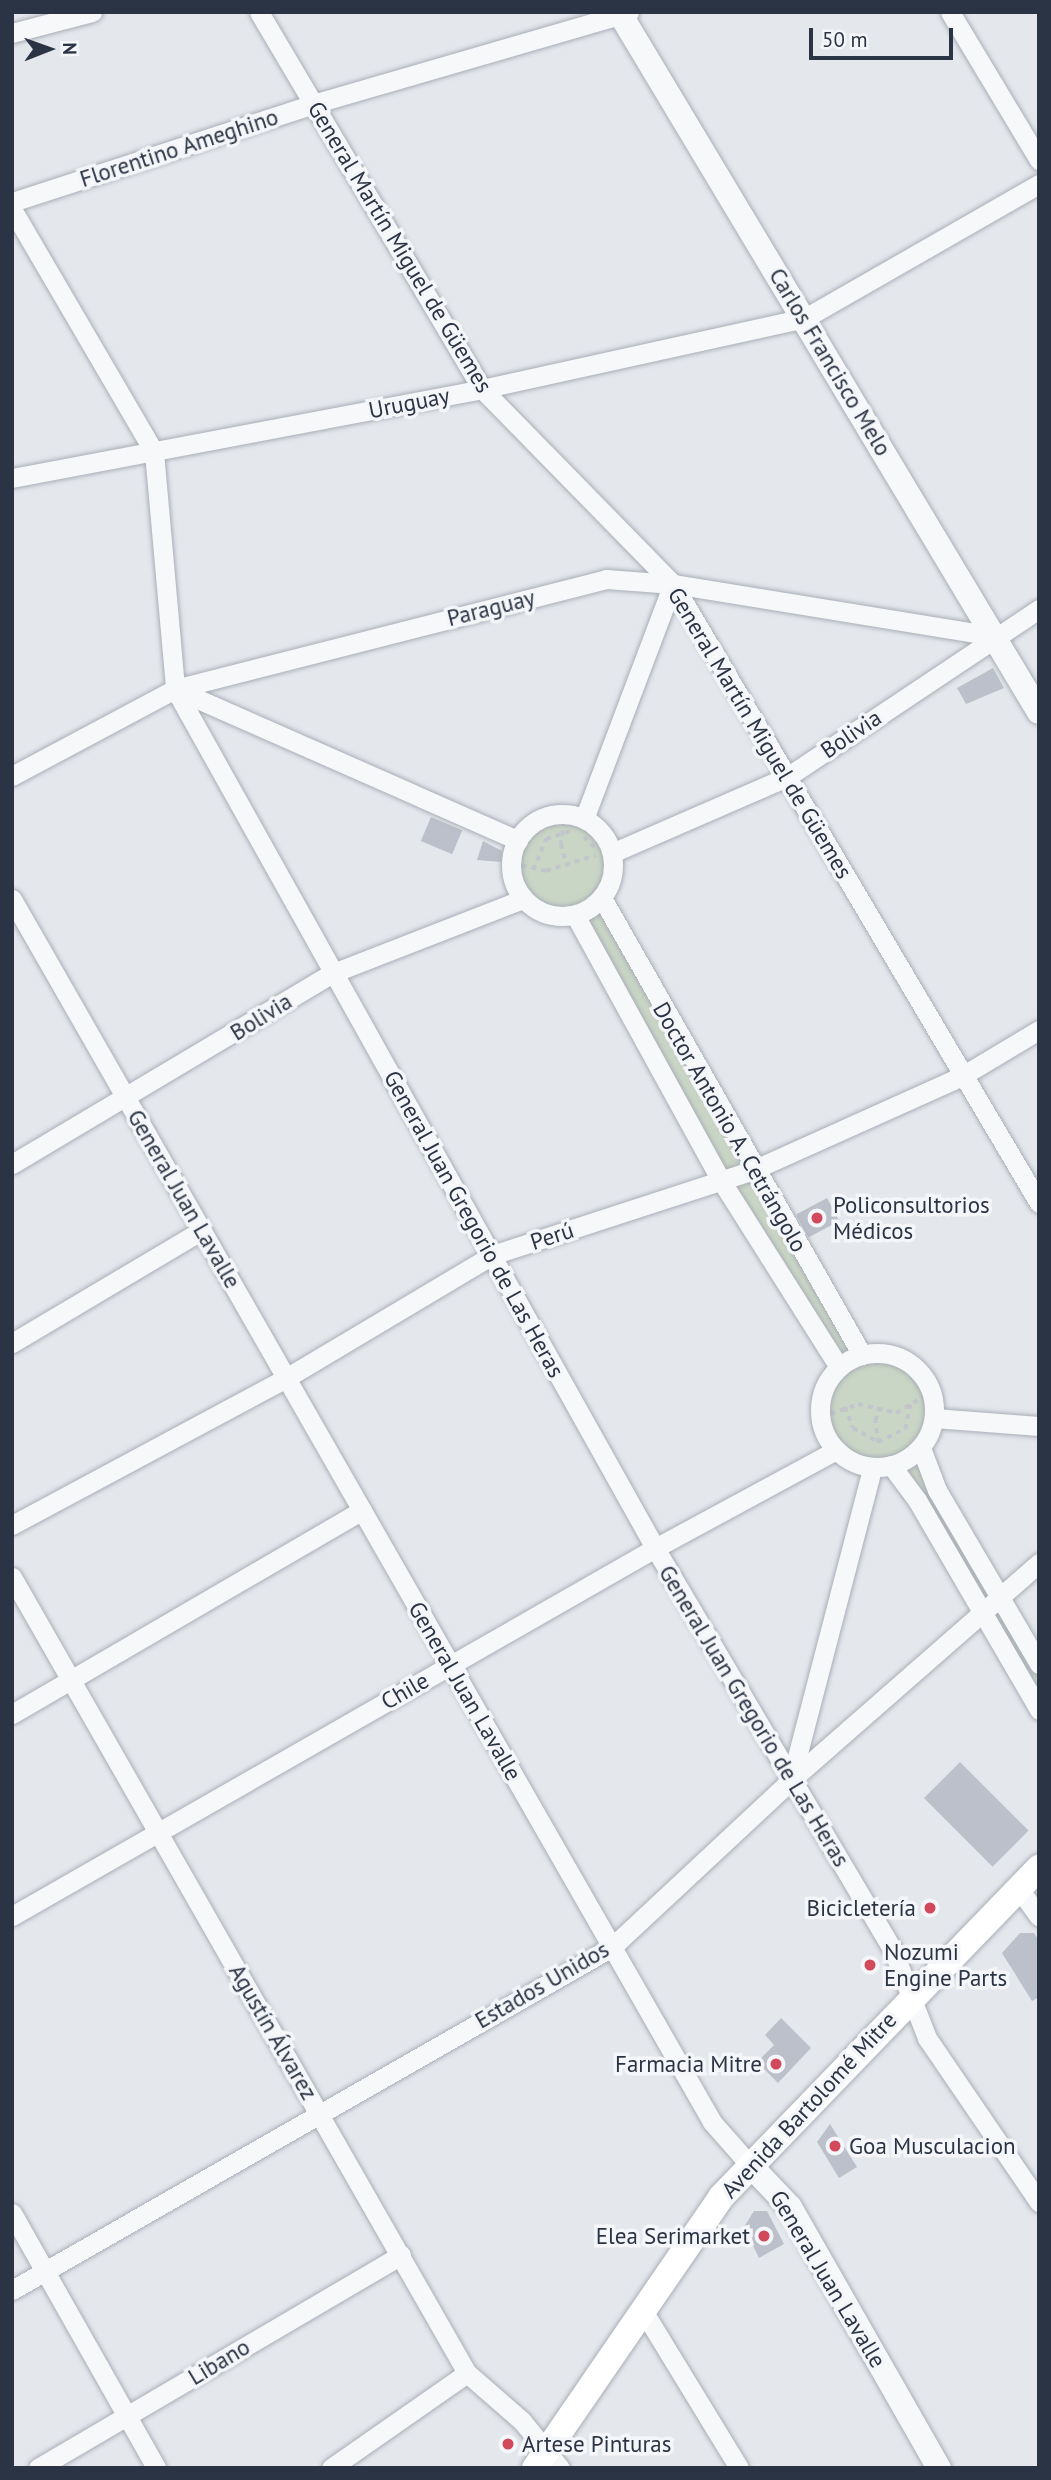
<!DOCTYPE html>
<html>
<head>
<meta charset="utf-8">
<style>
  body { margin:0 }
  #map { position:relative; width:1051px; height:2480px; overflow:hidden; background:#e4e7ec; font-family:"PT Sans",sans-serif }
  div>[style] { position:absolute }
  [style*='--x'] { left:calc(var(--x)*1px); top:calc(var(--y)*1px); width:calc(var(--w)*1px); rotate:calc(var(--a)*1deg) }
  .green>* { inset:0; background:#c9d6c5 }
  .round { border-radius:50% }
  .building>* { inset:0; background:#bbc0ca; transform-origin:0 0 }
  .path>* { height:3.5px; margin-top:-1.75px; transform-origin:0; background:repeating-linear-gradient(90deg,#c2c5cb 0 5px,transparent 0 10px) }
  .roads { filter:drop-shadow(0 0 2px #a9aeb7) drop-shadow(0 0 2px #a9aeb7) }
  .minor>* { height:19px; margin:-9.5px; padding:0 9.5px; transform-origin:9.5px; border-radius:9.5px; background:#f7f8fa }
  .minor>.ring { margin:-9.5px; padding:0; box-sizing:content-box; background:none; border:19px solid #f7f8fa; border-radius:50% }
  .tertiary>* { height:24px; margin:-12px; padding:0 12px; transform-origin:12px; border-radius:12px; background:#f7f8fa }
  .secondary>* { height:26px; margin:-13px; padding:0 13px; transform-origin:13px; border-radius:13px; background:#fff }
  .dots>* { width:19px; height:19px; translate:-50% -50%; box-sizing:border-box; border:4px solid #f4f6f9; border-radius:50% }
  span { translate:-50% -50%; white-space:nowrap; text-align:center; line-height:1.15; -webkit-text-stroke:7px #f4f6f9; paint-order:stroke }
  .street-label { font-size:23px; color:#2b3445 }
  .poi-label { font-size:23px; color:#2b3445 }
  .left { translate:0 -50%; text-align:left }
  .right { translate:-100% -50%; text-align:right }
  .frame { position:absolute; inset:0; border:14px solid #2b3445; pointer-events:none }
  .north { position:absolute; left:14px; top:14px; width:70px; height:70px; -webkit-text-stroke:5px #f4f6f9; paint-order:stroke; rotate:89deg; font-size:19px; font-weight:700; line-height:28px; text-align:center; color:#2b3445 }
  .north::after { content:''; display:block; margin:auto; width:24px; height:32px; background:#2b3445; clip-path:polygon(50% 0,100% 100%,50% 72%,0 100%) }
  .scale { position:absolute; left:809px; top:28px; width:144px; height:32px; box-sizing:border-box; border:4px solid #2b3445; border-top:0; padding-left:9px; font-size:21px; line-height:24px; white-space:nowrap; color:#2b3445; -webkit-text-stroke:5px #f4f6f9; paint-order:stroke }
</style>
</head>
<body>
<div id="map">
  <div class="green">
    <i class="round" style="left:521px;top:823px;width:84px;height:84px"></i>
    <i style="clip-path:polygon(602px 898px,862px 1355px,839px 1367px,575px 915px)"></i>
    <i class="round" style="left:827px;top:1359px;width:100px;height:100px"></i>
    <i style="clip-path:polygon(921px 1448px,1039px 1665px,1039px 1708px,891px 1465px)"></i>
  </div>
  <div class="building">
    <i style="clip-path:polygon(993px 668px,1004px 688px,966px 704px,957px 688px)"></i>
    <i style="left:431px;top:817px;width:34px;height:26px;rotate:23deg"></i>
    <i style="clip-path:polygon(483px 841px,502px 851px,501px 862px,477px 860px)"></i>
    <i style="left:827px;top:1198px;width:26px;height:35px;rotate:62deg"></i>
    <i style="left:960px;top:1762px;width:97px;height:51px;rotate:45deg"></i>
    <i style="clip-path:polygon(1020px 1933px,1034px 1933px,1039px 1941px,1039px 1997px,1032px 2001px,1002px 1953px)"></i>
    <i style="clip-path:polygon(781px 2018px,811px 2048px,778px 2083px,757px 2062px,774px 2045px,765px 2035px)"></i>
    <i style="clip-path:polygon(830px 2124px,857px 2167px,839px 2178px,817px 2142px)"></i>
    <i style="clip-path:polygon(754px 2211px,767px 2211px,784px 2244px,759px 2258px,744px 2227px)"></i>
  </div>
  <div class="path">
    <i style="--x:565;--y:821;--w:23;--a:100"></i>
    <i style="--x:561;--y:844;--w:22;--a:74"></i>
    <i style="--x:584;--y:837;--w:17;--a:45"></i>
    <i style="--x:512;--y:863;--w:35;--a:13"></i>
    <i style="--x:546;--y:871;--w:52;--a:-17.7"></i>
    <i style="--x:533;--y:870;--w:34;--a:-67"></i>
    <i style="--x:546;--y:839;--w:26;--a:-18"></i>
    <i style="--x:845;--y:1407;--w:22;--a:69"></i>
    <i style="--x:853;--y:1428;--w:29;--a:29"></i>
    <i style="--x:878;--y:1442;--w:30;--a:-26"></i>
    <i style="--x:905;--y:1429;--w:25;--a:-78"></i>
    <i style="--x:821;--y:1417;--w:39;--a:-19"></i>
    <i style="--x:858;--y:1404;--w:39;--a:13"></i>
    <i style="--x:896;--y:1413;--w:41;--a:-31"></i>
    <i style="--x:878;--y:1443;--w:22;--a:-98"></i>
    <i style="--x:875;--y:1421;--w:14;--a:-73"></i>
  </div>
  <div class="roads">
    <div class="minor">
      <i style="--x:259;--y:12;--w:438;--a:59.4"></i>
      <i style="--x:482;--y:389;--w:273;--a:45.6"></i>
      <i style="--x:673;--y:584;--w:719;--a:59.41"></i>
      <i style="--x:950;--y:12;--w:173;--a:59"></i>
      <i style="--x:12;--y:33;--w:83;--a:-14.7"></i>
      <i style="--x:12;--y:202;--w:317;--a:-18"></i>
      <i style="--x:313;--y:104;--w:329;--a:-16.2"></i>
      <i style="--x:12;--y:209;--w:281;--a:59.7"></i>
      <i style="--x:154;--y:452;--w:238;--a:84.9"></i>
      <i style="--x:175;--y:689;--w:984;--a:60.8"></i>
      <i style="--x:655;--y:1548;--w:465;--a:59.4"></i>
      <i style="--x:892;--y:1948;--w:97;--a:68.7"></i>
      <i style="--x:927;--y:2038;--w:199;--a:55.7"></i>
      <i style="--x:12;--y:478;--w:478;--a:-10.7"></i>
      <i style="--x:482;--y:389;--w:331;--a:-12.4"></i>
      <i style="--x:805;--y:318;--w:270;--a:-29.8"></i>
      <i style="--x:175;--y:689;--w:375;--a:23.8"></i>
      <i style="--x:12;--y:776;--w:185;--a:-28.1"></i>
      <i style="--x:175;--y:689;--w:445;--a:-14.3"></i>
      <i style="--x:606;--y:579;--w:67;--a:4.3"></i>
      <i style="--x:673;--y:584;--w:324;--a:9.2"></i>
      <i class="ring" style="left:511px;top:814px;width:83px;height:83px"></i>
      <i style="--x:584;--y:819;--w:251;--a:-69.3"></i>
      <i style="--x:612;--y:853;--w:191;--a:-23.5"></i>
      <i style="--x:787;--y:777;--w:303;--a:-33.7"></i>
      <i style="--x:602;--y:898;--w:526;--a:60.36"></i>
      <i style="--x:12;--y:899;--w:1409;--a:60.21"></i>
      <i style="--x:712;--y:2122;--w:56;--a:48.6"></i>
      <i style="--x:575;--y:915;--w:305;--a:61.2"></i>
      <i style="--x:722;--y:1182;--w:219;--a:57.7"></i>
      <i style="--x:12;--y:1164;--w:374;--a:-30.8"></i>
      <i style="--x:333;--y:973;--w:204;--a:-21.3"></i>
      <i style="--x:12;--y:1343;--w:221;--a:-30.7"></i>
      <i class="ring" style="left:820px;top:1353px;width:95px;height:95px"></i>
      <i style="--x:934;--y:1418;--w:105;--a:4.4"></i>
      <i style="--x:921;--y:1448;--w:45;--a:69.1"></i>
      <i style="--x:937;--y:1490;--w:202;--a:59.6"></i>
      <i style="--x:891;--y:1465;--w:44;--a:53.4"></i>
      <i style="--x:917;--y:1500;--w:243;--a:59.8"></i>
      <i style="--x:12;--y:1525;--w:311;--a:-28.2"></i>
      <i style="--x:286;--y:1378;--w:240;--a:-30.8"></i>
      <i style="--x:492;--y:1255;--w:274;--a:-18"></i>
      <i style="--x:753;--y:1170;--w:229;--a:-24.2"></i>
      <i style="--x:962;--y:1076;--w:90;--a:-30.9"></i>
      <i style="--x:12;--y:1577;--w:917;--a:60.25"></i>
      <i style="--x:467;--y:2373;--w:73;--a:41.1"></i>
      <i style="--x:522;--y:2421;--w:60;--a:51"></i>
      <i style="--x:12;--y:1714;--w:405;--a:-30.2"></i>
      <i style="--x:791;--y:1780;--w:322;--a:-75.4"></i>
      <i style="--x:1019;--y:1889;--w:34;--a:54"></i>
      <i style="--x:12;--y:1916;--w:741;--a:-29.78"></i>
      <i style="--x:655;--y:1548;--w:206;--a:-28.4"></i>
      <i style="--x:12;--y:2213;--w:293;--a:60.5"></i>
      <i style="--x:12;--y:2290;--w:691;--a:-29.76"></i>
      <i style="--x:612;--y:1947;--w:245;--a:-43"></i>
      <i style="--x:791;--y:1780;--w:330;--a:-41.2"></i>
      <i style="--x:642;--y:2309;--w:186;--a:58.6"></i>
      <i style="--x:38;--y:2468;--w:421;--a:-30.4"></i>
      <i style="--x:331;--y:2468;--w:166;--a:-34.9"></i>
    </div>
    <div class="tertiary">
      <i style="--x:619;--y:12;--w:816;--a:59.04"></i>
      <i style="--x:749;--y:2164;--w:59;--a:46.4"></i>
      <i style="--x:790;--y:2207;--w:301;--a:60.3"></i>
    </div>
    <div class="secondary">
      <i style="--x:535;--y:2468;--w:329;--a:-55.5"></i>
      <i style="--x:721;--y:2197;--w:458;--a:-46"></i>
    </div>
  </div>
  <div class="dots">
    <i style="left:817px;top:1218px;background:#d1495b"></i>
    <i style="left:930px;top:1908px;background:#d1495b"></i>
    <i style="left:870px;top:1965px;background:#d1495b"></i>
    <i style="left:776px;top:2064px;background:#d1495b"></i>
    <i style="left:835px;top:2146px;background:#d1495b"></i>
    <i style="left:764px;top:2236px;background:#d1495b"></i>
    <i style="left:508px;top:2444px;background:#d1495b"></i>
  </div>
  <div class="street-label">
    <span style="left:179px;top:148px;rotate:-18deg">Florentino Ameghino</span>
    <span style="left:400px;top:247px;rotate:59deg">General Martín Miguel de Güemes</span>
    <span style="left:830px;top:362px;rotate:59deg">Carlos Francisco Melo</span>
    <span style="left:409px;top:403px;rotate:-11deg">Uruguay</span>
    <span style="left:491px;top:608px;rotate:-14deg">Paraguay</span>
    <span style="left:760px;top:733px;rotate:59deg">General Martín Miguel de Güemes</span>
    <span style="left:851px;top:734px;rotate:-34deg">Bolivia</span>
    <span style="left:261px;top:1017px;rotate:-32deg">Bolivia</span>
    <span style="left:730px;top:1127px;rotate:60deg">Doctor Antonio A. Cetrángolo</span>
    <span style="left:184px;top:1199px;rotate:60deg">General Juan Lavalle</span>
    <span style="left:474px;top:1224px;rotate:61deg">General Juan Gregorio de Las Heras</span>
    <span style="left:552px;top:1236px;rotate:-18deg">Perú</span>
    <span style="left:405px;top:1691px;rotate:-30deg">Chile</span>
    <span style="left:465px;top:1691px;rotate:60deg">General Juan Lavalle</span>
    <span style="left:754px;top:1716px;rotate:59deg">General Juan Gregorio de Las Heras</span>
    <span style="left:542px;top:1985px;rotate:-30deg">Estados Unidos</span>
    <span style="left:273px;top:2032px;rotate:60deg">Agustín Álvarez</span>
    <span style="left:809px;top:2105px;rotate:-47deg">Avenida Bartolomé Mitre</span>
    <span style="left:828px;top:2279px;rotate:59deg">General Juan Lavalle</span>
    <span style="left:219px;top:2362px;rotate:-31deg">Libano</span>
  </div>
  <div class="poi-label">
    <span class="left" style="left:833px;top:1218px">Policonsultorios<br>Médicos</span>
    <span class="right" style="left:916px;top:1908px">Bicicletería</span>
    <span class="left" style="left:884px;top:1965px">Nozumi<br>Engine Parts</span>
    <span class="right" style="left:762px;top:2064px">Farmacia Mitre</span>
    <span class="left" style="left:849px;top:2146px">Goa Musculacion</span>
    <span class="right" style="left:750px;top:2236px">Elea Serimarket</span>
    <span class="left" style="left:522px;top:2444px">Artese Pinturas</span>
  </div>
  <div class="frame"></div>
  <div class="north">N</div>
  <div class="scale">50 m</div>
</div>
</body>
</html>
